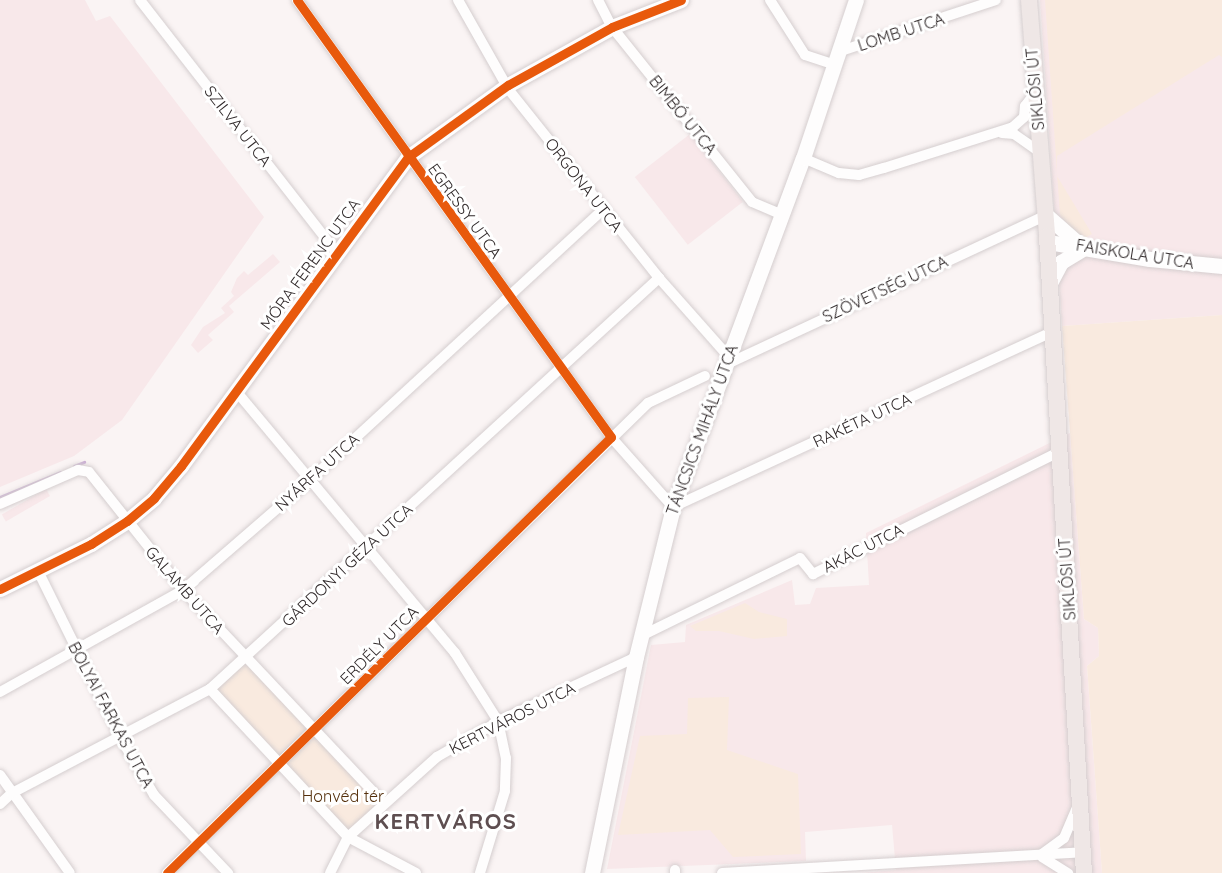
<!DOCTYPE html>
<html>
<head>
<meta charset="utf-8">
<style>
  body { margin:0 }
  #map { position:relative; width:1222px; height:873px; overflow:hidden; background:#faf4f4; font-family:Quicksand,sans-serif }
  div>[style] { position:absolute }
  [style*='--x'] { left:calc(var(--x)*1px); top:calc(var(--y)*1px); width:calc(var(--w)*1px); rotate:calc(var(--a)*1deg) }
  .built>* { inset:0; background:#f8e8ea; transform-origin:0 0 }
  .green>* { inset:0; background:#f9eadf; transform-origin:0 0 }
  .stream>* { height:3px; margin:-1.5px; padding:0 1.5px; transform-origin:1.5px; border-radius:1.5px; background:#caadd4 }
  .roads { filter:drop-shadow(0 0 2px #d5cecf) drop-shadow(0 0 2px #d5cecf) }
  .street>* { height:10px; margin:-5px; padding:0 5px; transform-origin:5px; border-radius:5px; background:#fefdfd }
  .secondary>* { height:15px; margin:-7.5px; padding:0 7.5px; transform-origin:7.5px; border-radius:7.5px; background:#fefdfd }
  .primary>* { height:16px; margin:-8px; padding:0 8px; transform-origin:8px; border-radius:8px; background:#efe7e6 }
  .cycleway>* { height:9px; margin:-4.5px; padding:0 4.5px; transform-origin:4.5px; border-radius:4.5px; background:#e8590c }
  span { translate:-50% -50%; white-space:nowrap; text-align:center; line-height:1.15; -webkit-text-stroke:6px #fff; paint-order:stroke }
  .street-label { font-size:16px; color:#30292a }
  .park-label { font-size:16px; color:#542f0b }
  .district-label { font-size:22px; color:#5e4e50; font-weight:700; letter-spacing:1.5px }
</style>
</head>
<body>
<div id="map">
  <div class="built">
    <i style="clip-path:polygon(0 0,85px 0,96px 21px,110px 16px,264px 217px,122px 420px,74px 456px,0 487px)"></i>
    <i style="clip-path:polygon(1040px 0,1222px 0,1222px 315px,1062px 326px)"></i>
    <i style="left:690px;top:134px;width:86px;height:70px;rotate:52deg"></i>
    <i style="clip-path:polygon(273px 254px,280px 262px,229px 306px,234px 312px,208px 335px,213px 340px,198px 353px,191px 345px,203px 327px,225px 313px,221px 308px,234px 296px,231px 292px,237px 278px,244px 271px,248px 275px)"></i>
    <i style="clip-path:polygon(1070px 433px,1084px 619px,1098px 628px,1099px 656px,1087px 666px,1102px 873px,861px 873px,896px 870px,892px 825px,805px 832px,806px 861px,607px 869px,651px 645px,685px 642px,686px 625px,792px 580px,795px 605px,810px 604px,816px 588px,869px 585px,866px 533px)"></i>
    <i style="left:46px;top:489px;width:8px;height:51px;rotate:60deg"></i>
  </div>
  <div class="green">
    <i style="clip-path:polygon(1045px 0,1222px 0,1222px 57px,1219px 55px,1057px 156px,1057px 176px,1092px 234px,1085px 238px,1070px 229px,1060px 215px)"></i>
    <i style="clip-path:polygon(1222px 315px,1222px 873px,1102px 873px,1087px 666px,1099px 656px,1098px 628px,1084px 619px,1062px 326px)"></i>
    <i style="clip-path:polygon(745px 603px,759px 612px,787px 619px,787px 636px,754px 639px,719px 631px,696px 631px,690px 626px)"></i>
    <i style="left:245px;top:659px;width:199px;height:46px;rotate:46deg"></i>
    <i style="clip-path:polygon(729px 697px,727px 750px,798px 774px,801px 854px,733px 857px,710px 830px,618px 835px,640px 736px,687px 734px,688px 698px)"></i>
  </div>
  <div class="stream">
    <i style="--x:74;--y:466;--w:11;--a:-22"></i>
    <i style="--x:0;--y:497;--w:65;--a:-22.6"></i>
  </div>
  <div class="roads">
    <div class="street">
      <i style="--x:140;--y:0;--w:321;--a:52.1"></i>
      <i style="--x:297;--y:0;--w:538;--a:54.3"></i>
      <i style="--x:611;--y:437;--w:94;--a:48.5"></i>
      <i style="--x:673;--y:507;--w:417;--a:-24.8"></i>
      <i style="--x:458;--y:0;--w:103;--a:60.5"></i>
      <i style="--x:509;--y:90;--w:241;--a:51.4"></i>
      <i style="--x:659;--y:278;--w:104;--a:48.5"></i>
      <i style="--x:598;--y:0;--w:30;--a:63"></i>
      <i style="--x:612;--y:27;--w:224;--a:51.3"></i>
      <i style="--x:752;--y:202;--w:33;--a:23"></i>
      <i style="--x:770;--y:0;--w:65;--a:57.5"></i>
      <i style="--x:805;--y:55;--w:32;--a:18"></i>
      <i style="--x:841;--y:51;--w:163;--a:-18.2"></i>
      <i style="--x:1002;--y:133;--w:12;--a:5"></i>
      <i style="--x:1014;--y:134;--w:32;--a:35"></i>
      <i style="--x:803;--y:158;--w:39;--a:23"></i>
      <i style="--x:839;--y:173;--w:20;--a:6"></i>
      <i style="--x:859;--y:175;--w:26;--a:-16"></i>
      <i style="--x:884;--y:168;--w:135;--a:-17.6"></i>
      <i style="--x:1013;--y:127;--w:15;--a:-42"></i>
      <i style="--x:1024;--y:117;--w:11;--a:-85"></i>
      <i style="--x:1025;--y:106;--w:18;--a:-52"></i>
      <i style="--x:725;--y:365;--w:354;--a:-25"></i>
      <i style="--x:236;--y:391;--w:341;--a:50.1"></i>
      <i style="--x:455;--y:653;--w:80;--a:57.7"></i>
      <i style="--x:498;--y:721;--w:38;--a:78"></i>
      <i style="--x:506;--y:758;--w:33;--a:92"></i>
      <i style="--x:505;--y:791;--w:86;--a:107"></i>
      <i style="--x:0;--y:504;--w:85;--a:-23.6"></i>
      <i style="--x:78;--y:470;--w:11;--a:10"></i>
      <i style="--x:89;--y:472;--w:151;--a:51.5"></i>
      <i style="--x:183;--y:590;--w:291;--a:46.7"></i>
      <i style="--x:38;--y:571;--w:185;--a:63.7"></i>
      <i style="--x:120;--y:737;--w:67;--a:59.6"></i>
      <i style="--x:154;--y:795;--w:108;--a:46.5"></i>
      <i style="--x:641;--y:636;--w:177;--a:-26.1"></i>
      <i style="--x:800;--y:558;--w:21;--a:51"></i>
      <i style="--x:813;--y:574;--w:275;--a:-26.4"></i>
      <i style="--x:210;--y:689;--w:202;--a:47"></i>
      <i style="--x:348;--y:837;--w:77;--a:27.9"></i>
      <i style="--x:0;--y:692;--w:210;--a:-29.1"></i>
      <i style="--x:183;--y:590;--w:169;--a:-40.9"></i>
      <i style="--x:311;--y:479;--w:397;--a:-42.7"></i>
      <i style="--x:0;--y:775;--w:120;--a:54.5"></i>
      <i style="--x:0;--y:804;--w:16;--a:-43"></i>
      <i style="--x:12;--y:793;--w:224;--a:-27.7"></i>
      <i style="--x:210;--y:689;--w:609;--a:-42.47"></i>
      <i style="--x:1042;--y:854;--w:27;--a:-36"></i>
      <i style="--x:1064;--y:838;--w:33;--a:-67"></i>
      <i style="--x:1042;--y:857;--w:31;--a:32"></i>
      <i style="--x:675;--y:870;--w:3;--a:90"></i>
      <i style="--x:167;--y:873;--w:673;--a:-44.34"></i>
      <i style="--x:648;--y:403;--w:63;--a:-25.3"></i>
      <i style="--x:330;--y:873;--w:40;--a:-63.4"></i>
      <i style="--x:348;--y:837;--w:120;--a:-42"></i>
      <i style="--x:437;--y:757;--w:74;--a:-30"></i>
      <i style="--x:501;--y:720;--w:149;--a:-25"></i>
      <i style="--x:722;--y:873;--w:361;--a:-3.3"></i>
    </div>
    <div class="secondary">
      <i style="--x:1046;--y:215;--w:44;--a:41.3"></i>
      <i style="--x:1048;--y:242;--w:103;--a:9.5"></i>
      <i style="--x:1150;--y:259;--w:72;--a:5.6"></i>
      <i style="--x:1050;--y:283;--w:24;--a:-62"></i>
      <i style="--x:1061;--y:262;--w:27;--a:-31"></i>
      <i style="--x:0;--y:589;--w:102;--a:-26.3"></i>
      <i style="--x:91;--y:544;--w:43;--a:-32.6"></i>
      <i style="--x:127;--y:521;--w:35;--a:-40"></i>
      <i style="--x:154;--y:498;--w:42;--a:-49.8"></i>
      <i style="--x:181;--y:466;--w:383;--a:-53.7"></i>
      <i style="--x:408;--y:157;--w:123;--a:-35.8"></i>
      <i style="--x:508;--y:85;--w:119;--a:-29.1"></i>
      <i style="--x:612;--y:27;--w:74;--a:-21.4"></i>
      <i style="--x:592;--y:873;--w:220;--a:-78.5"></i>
      <i style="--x:636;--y:657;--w:154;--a:-76.1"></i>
      <i style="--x:673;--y:507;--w:372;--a:-69.6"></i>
      <i style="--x:803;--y:158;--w:167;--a:-71.5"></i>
    </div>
    <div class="primary">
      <i style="--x:1029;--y:0;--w:237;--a:85.6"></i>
      <i style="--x:1047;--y:236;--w:638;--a:86.68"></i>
    </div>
  </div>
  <div class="cycleway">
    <i style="--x:0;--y:589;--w:102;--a:-26.3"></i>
    <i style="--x:91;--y:544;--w:43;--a:-32.6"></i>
    <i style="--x:127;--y:521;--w:35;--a:-40"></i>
    <i style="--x:154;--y:498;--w:42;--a:-49.8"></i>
    <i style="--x:181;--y:466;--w:383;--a:-53.7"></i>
    <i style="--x:408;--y:157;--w:123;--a:-35.8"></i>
    <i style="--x:508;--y:85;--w:119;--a:-29.1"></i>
    <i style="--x:612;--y:27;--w:74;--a:-21.4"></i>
    <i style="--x:167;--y:873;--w:622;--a:-44.48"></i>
    <i style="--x:611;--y:437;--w:538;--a:-125.7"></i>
  </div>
  <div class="street-label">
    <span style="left:901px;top:32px;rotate:-18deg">LOMB UTCA</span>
    <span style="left:1035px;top:89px;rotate:-95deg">SIKLÓSI ÚT</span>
    <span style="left:683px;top:115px;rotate:51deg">BIMBÓ UTCA</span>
    <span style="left:238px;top:126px;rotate:52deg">SZILVA UTCA</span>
    <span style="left:584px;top:185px;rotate:52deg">ORGONA UTCA</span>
    <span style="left:465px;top:211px;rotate:54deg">EGRESSY UTCA</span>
    <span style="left:1135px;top:254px;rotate:9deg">FAISKOLA UTCA</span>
    <span style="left:310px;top:264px;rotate:-54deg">MÓRA FERENC UTCA</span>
    <span style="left:885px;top:289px;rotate:-25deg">SZÖVETSÉG UTCA</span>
    <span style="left:862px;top:420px;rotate:-25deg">RAKÉTA UTCA</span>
    <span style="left:702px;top:430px;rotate:-70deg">TÁNCSICS MIHÁLY UTCA</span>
    <span style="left:317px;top:472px;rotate:-42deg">NYÁRFA UTCA</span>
    <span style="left:863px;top:548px;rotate:-27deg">AKÁC UTCA</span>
    <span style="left:347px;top:565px;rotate:-43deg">GÁRDONYI GÉZA UTCA</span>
    <span style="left:1067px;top:579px;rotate:-94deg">SIKLÓSI ÚT</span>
    <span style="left:185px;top:590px;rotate:49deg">GALAMB UTCA</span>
    <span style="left:379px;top:645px;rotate:-45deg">ERDÉLY UTCA</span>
    <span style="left:111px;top:715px;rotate:62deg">BOLYAI FARKAS UTCA</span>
    <span style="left:512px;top:718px;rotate:-27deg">KERTVÁROS UTCA</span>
  </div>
  <div class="park-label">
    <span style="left:343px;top:796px">Honvéd tér</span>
  </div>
  <div class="district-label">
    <span style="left:446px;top:822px">KERTVÁROS</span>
  </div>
</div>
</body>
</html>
